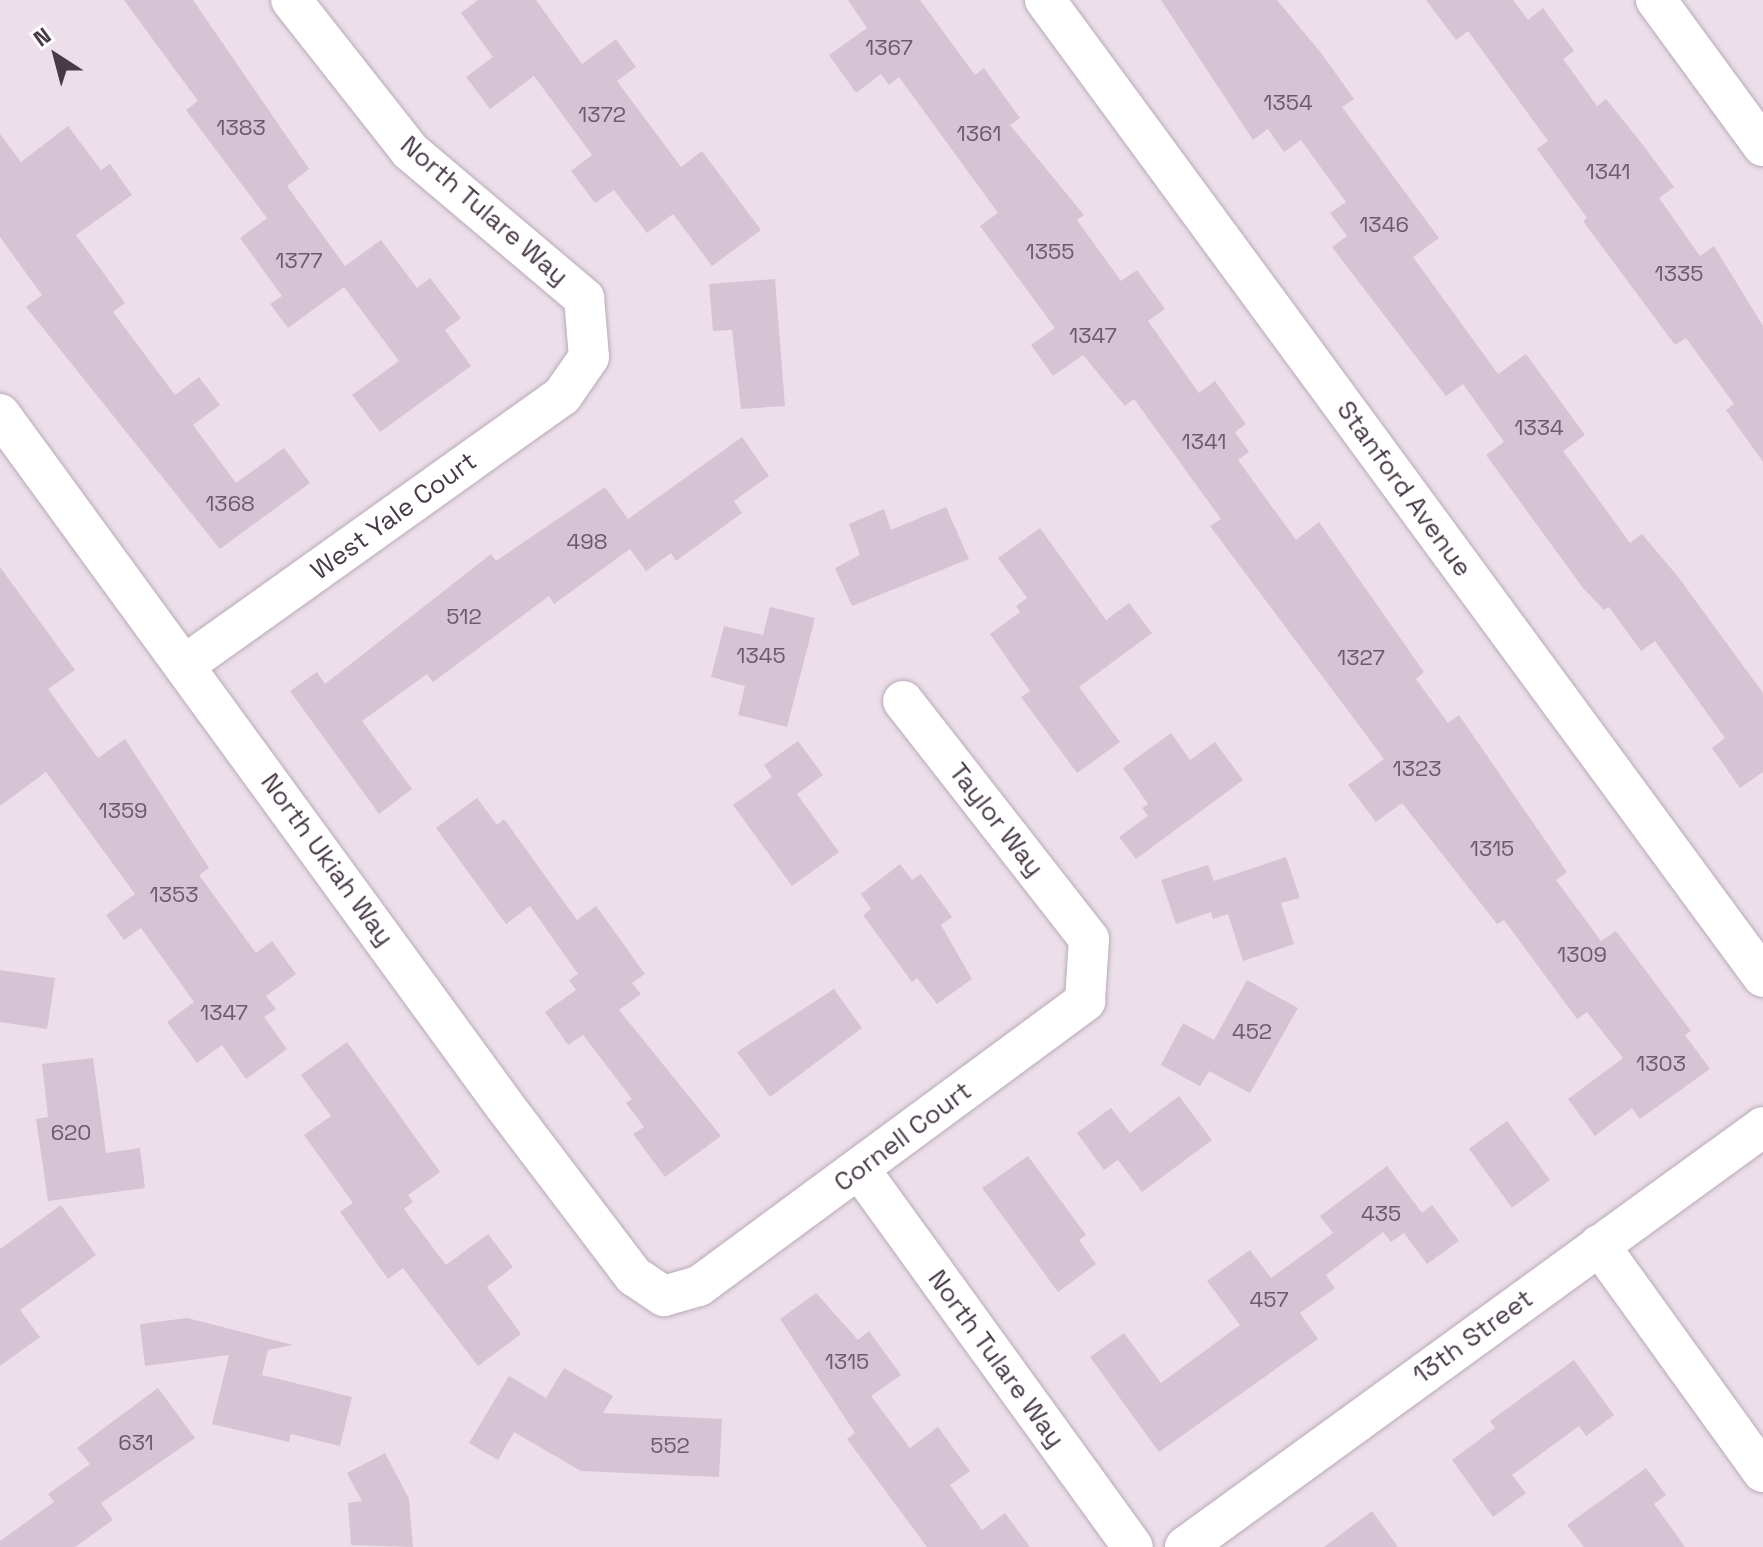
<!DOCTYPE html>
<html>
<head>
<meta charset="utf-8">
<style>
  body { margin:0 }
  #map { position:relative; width:1763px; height:1547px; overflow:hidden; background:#f5edf4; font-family:"Space Grotesk",sans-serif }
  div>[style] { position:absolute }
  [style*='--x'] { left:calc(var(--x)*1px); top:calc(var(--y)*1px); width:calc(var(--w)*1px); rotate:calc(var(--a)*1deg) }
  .residential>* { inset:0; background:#ecdfea; transform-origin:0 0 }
  .building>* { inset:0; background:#d6c3d4; transform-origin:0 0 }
  .roads { filter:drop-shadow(0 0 2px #baaab8) drop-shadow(0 0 2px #baaab8) }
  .minor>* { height:40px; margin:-20px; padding:0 20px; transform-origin:20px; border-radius:20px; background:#fff }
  span { translate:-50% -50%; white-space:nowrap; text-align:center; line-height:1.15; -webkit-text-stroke:6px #fff; paint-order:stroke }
  .number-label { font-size:22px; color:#6c5c6b }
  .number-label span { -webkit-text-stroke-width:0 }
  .street-label { font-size:26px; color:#493a48 }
  .north { position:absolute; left:16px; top:16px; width:80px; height:80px; -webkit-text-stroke:6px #fff; paint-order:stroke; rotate:324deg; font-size:22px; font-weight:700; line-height:32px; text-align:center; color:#493a48 }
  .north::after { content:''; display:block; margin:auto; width:28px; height:36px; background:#493a48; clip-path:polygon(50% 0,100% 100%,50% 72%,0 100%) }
</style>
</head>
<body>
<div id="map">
  <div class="residential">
    <i style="left:0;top:0;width:1763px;height:1547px"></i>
  </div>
  <div class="building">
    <i style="clip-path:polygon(124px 0,193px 0,309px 169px,287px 186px,345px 266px,381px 240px,417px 288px,430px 278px,461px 318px,445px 330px,471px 366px,380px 432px,352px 395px,399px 361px,344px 287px,288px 328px,270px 304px,282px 296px,240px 238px,267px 218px,186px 110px,198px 101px)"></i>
    <i style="clip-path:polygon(478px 0,536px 0,582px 64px,616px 39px,636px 67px,617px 81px,681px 167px,702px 151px,761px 230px,712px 266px,673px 214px,647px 233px,614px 190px,595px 203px,571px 171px,592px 155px,534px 76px,490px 109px,466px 77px,493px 57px,461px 13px)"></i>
    <i style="clip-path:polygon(848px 0,920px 0,975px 75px,984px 68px,1020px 118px,1010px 125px,1084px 215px,1077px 220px,1121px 281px,1137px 270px,1165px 309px,1148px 321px,1199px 393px,1215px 381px,1246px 424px,1235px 432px,1249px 452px,1238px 460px,1296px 540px,1319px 522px,1424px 672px,1416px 679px,1448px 723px,1459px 715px,1567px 872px,1556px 880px,1601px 941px,1616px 931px,1691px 1031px,1685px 1035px,1710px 1069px,1640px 1119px,1632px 1108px,1595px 1136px,1568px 1099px,1623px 1058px,1587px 1012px,1577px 1019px,1504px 920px,1497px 924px,1402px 803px,1376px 822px,1348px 785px,1384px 759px,1210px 526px,1221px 519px,1134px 399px,1125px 406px,1083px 355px,1053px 376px,1031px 345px,1055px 328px,980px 226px,998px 213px,899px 77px,889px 85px,881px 74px,856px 93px,829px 55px,867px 28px)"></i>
    <i style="clip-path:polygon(1161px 0,1277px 0,1321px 53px,1354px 99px,1342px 107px,1439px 238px,1413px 257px,1498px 374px,1526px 354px,1585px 435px,1563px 451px,1630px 543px,1642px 534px,1679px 578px,1763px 693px,1763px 772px,1740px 788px,1712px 748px,1725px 738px,1655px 641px,1641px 651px,1609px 607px,1604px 610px,1583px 588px,1486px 455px,1504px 442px,1463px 384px,1446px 396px,1332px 247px,1347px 236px,1330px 213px,1346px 202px,1301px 140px,1284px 152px,1268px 129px,1253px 140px)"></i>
    <i style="clip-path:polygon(1426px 0,1513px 0,1528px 20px,1543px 8px,1574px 51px,1563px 59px,1597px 106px,1606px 99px,1643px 145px,1674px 187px,1659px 198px,1700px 256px,1714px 246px,1763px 326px,1763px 462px,1726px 410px,1734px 404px,1686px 338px,1675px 345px,1583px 221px,1587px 218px,1537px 149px,1548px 141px,1468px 31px,1456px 40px)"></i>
    <i style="clip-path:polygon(68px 126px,101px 170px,110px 164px,132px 195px,76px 235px,125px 303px,113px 312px,175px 395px,199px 377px,220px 405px,193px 425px,236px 483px,284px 448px,310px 483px,220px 549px,26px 307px,42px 295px,0 237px,0 134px,21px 162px)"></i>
    <i style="clip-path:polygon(775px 279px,785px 406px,741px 409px,732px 330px,713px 331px,709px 284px)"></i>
    <i style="clip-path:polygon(742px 437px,769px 476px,734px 501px,742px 513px,676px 561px,671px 553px,646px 571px,630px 549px,554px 604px,549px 596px,433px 682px,427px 674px,362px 721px,412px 789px,379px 814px,290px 691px,317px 672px,325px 684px,491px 554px,496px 561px,605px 487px,628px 519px)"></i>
    <i style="clip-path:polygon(946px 507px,969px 559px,852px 606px,835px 568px,860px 555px,849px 524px,884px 509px,891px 530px)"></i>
    <i style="clip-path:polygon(1040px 528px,1106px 620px,1129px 603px,1152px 633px,1079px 687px,1120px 742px,1077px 773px,1021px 697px,1030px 691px,990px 634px,1020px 612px,1016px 606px,1027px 598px,998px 558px)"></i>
    <i style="clip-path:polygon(0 567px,75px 670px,48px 689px,98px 758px,125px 739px,209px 868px,199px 875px,256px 953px,272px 941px,296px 974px,266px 996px,276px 1009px,264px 1017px,287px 1049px,246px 1079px,222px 1045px,197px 1063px,167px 1022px,194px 1002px,141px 928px,124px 940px,106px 915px,135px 894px,46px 772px,0 806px)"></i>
    <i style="clip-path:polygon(770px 607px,815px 618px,787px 727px,738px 715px,745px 686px,711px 677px,724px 626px,763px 635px)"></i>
    <i style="clip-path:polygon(1171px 733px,1190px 760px,1215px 742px,1243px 780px,1136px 859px,1119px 837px,1148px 816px,1142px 808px,1148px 804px,1123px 768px)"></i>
    <i style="clip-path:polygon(798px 741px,823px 775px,797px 794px,839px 852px,792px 886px,733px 805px,772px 777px,764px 765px)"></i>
    <i style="clip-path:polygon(477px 798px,497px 825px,504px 819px,577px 920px,596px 906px,645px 974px,632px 983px,641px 994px,619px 1010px,721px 1136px,665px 1177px,633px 1134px,644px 1127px,626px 1103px,632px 1099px,583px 1035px,568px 1045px,545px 1012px,576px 990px,569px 980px,578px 974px,530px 906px,506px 924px,436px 828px)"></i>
    <i style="clip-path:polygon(1286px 857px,1300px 898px,1281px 903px,1294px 944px,1243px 961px,1228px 914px,1213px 919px,1211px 912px,1176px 924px,1161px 880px,1208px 865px,1214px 881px)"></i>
    <i style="clip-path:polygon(900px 864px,912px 880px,921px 874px,952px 917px,941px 925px,972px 979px,937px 1004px,917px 978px,912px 982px,863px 915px,871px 909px,861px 894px)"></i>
    <i style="clip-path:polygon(0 970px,55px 978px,47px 1029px,0 1022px)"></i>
    <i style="clip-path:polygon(1247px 980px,1298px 1008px,1250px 1093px,1209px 1071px,1200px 1086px,1161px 1065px,1183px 1023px,1214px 1040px)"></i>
    <i style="clip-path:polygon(834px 989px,862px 1028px,770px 1097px,737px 1052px)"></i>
    <i style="clip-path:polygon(347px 1042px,440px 1172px,408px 1195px,413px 1202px,404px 1209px,446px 1265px,488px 1234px,513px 1267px,487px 1287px,521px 1334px,478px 1366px,403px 1268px,388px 1279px,340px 1212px,353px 1203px,304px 1135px,331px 1116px,301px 1075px)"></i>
    <i style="clip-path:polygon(93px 1058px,106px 1153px,140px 1148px,145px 1188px,48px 1201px,36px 1119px,48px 1117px,42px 1064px)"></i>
    <i style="clip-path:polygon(1179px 1096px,1212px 1140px,1142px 1192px,1118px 1160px,1104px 1170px,1077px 1133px,1111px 1108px,1130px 1133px)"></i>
    <i style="left:1507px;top:1121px;width:73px;height:47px;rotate:54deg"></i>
    <i style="clip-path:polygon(1028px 1156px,1086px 1235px,1079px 1240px,1096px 1264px,1058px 1292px,982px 1188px)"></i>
    <i style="clip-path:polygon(1387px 1166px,1422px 1213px,1432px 1205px,1459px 1241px,1427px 1264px,1404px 1233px,1391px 1242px,1383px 1232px,1326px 1275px,1335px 1288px,1300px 1313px,1318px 1339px,1159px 1452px,1090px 1357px,1124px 1333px,1161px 1383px,1240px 1325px,1207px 1281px,1250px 1250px,1271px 1278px,1333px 1233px,1320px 1216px)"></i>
    <i style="clip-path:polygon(61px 1205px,96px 1255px,20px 1310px,40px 1337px,0 1366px,0 1249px)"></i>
    <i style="clip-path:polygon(816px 1293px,858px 1340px,869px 1331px,901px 1375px,871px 1396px,910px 1448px,938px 1427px,970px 1471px,950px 1485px,982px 1530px,1005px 1513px,1030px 1547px,927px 1547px,847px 1439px,855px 1433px,780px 1319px)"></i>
    <i style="clip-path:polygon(187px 1318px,293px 1345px,268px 1350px,262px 1375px,352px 1397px,340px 1446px,291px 1434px,289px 1442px,212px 1424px,229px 1355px,145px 1366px,140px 1324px)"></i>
    <i style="clip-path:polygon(1574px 1360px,1614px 1415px,1586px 1436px,1579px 1426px,1512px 1475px,1526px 1493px,1493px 1517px,1452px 1460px,1495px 1428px,1490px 1421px)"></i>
    <i style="clip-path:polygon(564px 1368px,613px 1396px,603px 1413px,722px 1419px,719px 1477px,581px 1471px,514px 1432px,498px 1460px,469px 1443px,509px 1376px,546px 1398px)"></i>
    <i style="clip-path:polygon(158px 1388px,195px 1438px,101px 1503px,113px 1520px,75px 1547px,0 1547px,0 1541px,54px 1502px,48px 1494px,90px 1464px,77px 1448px)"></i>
    <i style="clip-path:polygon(385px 1453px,409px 1499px,413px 1547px,351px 1545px,348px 1503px,362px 1501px,347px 1473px)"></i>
    <i style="clip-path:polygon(1646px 1468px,1666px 1495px,1654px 1504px,1685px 1547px,1584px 1547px,1567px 1525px)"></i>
    <i style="clip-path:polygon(1372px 1511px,1398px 1547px,1324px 1547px)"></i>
  </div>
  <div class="roads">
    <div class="minor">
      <i style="--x:1045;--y:0;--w:1212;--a:53.69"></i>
      <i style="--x:1656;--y:0;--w:181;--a:53.8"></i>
      <i style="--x:0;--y:414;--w:855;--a:53.89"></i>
      <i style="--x:504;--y:1105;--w:215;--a:52.8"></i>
      <i style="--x:634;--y:1276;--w:36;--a:34"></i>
      <i style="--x:664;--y:1296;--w:36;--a:-16"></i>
      <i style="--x:699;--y:1286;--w:480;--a:-36.4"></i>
      <i style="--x:1085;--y:1001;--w:62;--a:-86.3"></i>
      <i style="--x:1089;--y:939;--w:302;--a:-128"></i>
      <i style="--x:186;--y:664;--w:462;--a:-35.5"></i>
      <i style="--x:562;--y:396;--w:47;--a:-55.3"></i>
      <i style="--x:589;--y:357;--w:59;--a:-94.8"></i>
      <i style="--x:584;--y:298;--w:228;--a:-139.8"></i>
      <i style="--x:410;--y:151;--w:192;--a:-128.2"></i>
      <i style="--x:860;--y:1170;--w:465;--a:54.1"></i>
      <i style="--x:1599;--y:1245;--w:280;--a:54.2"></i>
      <i style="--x:1185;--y:1547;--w:714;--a:-36"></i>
    </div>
  </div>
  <div class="number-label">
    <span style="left:889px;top:48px">1367</span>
    <span style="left:1288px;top:103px">1354</span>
    <span style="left:602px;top:115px">1372</span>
    <span style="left:241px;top:128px">1383</span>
    <span style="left:979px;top:134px">1361</span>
    <span style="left:1608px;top:172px">1341</span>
    <span style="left:1384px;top:225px">1346</span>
    <span style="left:1050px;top:252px">1355</span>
    <span style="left:299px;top:261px">1377</span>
    <span style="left:1679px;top:274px">1335</span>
    <span style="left:1093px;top:336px">1347</span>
    <span style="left:1539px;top:428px">1334</span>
    <span style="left:1204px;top:442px">1341</span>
    <span style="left:230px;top:504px">1368</span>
    <span style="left:587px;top:542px">498</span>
    <span style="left:464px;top:617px">512</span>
    <span style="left:761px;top:656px">1345</span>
    <span style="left:1361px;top:658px">1327</span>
    <span style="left:1417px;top:769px">1323</span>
    <span style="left:123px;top:811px">1359</span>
    <span style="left:1492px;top:849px">1315</span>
    <span style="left:174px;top:895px">1353</span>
    <span style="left:1582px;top:955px">1309</span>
    <span style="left:224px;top:1013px">1347</span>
    <span style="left:1252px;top:1032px">452</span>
    <span style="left:1661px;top:1064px">1303</span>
    <span style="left:71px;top:1133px">620</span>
    <span style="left:1381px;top:1214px">435</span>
    <span style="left:1269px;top:1300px">457</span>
    <span style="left:847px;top:1362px">1315</span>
    <span style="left:136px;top:1443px">631</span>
    <span style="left:670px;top:1446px">552</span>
  </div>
  <div class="street-label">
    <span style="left:484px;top:211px;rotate:41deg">North Tulare Way</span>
    <span style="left:1404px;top:489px;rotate:54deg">Stanford Avenue</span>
    <span style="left:394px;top:516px;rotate:-36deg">West Yale Court</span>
    <span style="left:996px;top:820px;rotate:52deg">Taylor Way</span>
    <span style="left:327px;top:860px;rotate:54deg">North Ukiah Way</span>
    <span style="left:903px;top:1137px;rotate:-37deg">Cornell Court</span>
    <span style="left:1473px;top:1337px;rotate:-36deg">13th Street</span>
    <span style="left:996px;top:1359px;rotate:54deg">North Tulare Way</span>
  </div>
  <div class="north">N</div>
</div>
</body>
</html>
